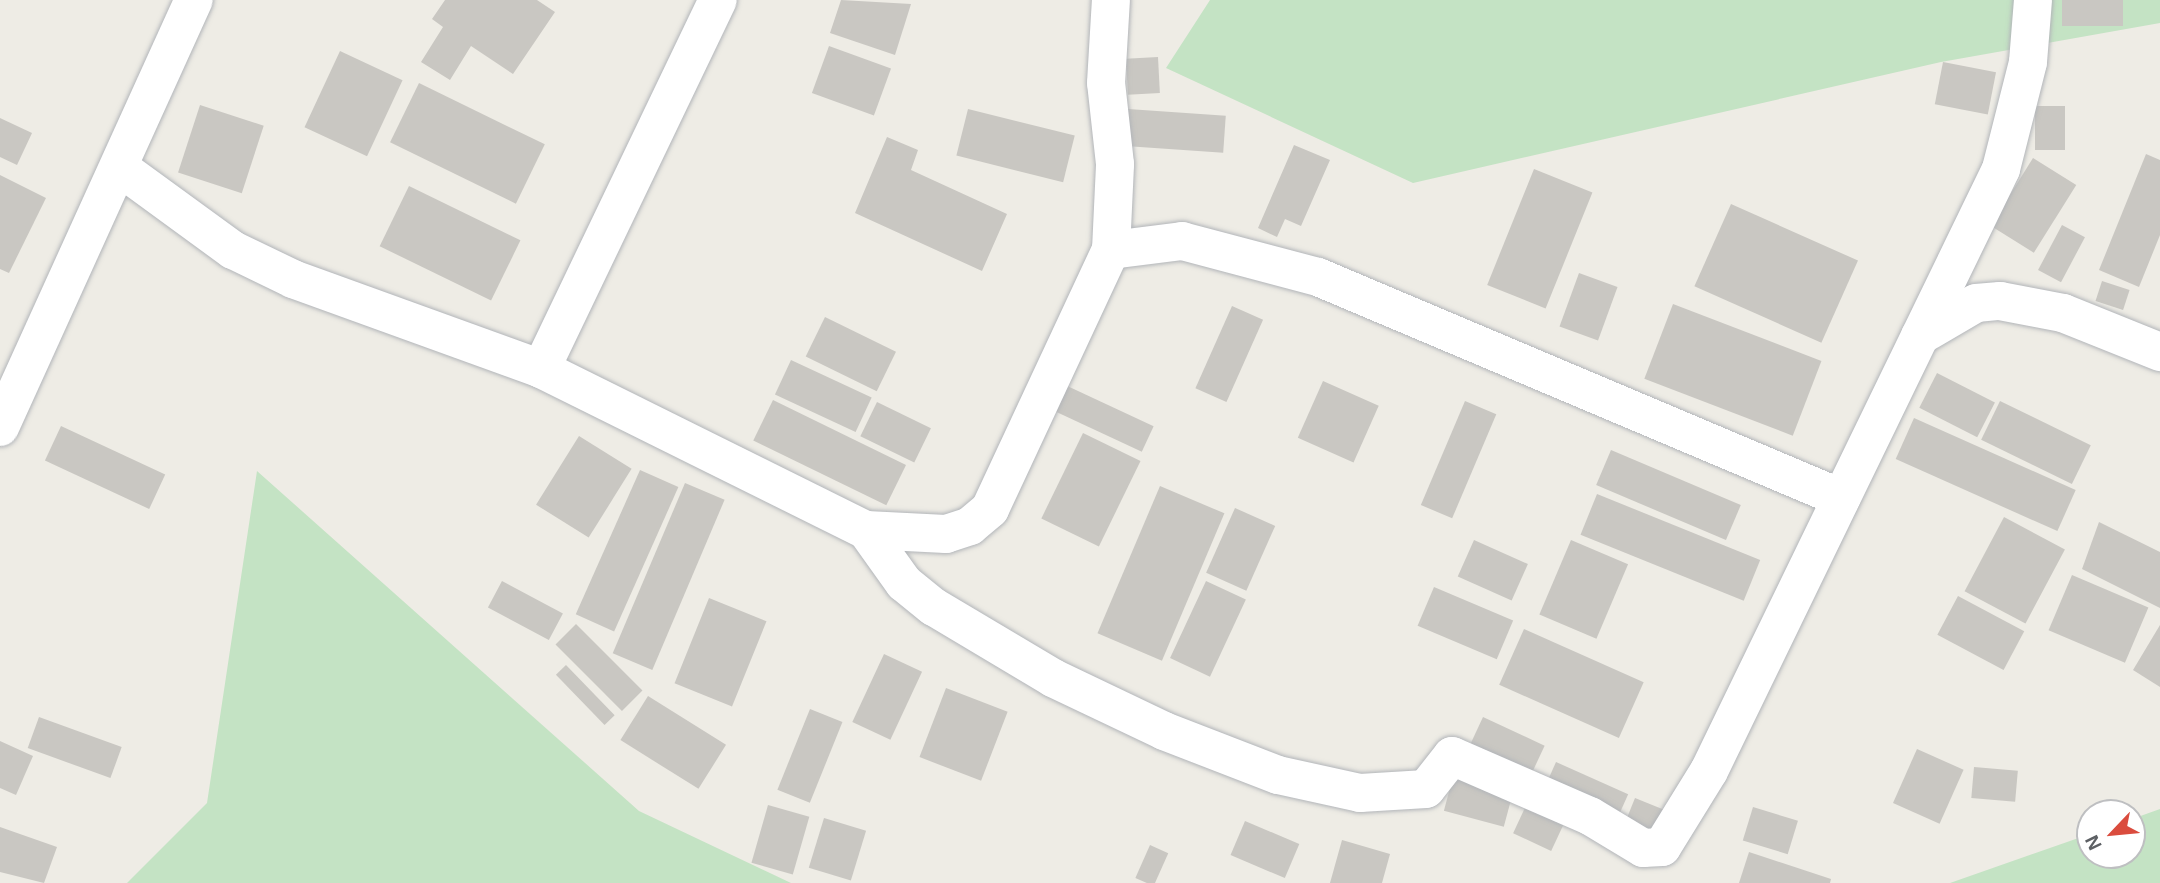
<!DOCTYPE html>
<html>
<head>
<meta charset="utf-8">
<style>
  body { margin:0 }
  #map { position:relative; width:2160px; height:883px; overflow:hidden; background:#eeece5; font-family:Arial,sans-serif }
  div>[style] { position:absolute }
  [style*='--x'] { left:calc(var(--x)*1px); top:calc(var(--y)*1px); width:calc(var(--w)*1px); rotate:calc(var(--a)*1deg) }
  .green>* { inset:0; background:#c4e3c4 }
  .building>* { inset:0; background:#c9c7c2; transform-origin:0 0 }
  .roads { filter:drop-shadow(0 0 2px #b2b5b9) drop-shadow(0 0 2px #b2b5b9) }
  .street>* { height:38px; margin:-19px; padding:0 19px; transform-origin:19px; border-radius:19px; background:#fff }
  span { translate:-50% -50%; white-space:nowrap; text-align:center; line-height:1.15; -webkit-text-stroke:6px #fff; paint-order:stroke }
  .north { position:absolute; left:2076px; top:799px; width:70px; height:70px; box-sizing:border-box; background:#fff; border:2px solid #bebfc1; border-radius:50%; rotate:244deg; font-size:19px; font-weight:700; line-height:28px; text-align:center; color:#5d6064 }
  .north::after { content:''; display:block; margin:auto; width:24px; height:32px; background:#da4c3e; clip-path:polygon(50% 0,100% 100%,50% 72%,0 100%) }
</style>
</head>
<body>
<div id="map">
  <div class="green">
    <i style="clip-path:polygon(1210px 0,2160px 0,2160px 23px,1941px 62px,1413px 183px,1166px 68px)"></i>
    <i style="clip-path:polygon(257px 471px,639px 811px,791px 883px,127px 883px,207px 803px)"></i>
    <i style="clip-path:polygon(2160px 809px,2160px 883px,1950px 883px,2090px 834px,2090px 855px,2132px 855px,2132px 819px)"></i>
  </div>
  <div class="building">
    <i style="clip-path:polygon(445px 0,537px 0,555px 12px,513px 74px,471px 46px,450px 80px,421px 62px,443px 27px,432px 19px)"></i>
    <i style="clip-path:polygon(841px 0,911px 4px,895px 55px,830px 33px)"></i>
    <i style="left:2062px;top:0;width:61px;height:26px"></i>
    <i style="left:829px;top:46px;width:66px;height:50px;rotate:20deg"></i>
    <i style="left:340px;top:51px;width:69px;height:84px;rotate:25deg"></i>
    <i style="left:1158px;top:57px;width:36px;height:32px;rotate:87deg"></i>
    <i style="left:1943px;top:62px;width:54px;height:43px;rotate:11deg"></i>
    <i style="left:419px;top:83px;width:140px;height:66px;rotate:26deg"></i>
    <i style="left:200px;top:105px;width:67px;height:71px;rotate:18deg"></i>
    <i style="left:2035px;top:106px;width:30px;height:44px"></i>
    <i style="left:968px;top:109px;width:110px;height:48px;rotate:14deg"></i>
    <i style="left:1128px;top:109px;width:98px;height:37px;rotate:4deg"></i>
    <i style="clip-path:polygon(0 118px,32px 133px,17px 165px,0 157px)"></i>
    <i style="clip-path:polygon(887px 137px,918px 150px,911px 170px,1007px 214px,982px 271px,855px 213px)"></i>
    <i style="clip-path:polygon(1294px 145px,1330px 160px,1301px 226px,1285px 219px,1277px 237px,1258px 228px)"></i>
    <i style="clip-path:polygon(2146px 154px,2160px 160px,2160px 235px,2139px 287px,2099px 270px)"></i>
    <i style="left:2033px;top:158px;width:51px;height:80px;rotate:32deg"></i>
    <i style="left:1534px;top:169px;width:63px;height:125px;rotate:22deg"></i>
    <i style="clip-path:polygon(0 175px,46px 198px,9px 273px,0 269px)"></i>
    <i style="left:409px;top:186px;width:124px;height:67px;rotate:26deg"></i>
    <i style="left:1731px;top:204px;width:139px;height:90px;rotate:24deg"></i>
    <i style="left:2062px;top:225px;width:26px;height:51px;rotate:28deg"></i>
    <i style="left:1579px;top:273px;width:41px;height:57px;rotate:20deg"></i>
    <i style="left:2102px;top:281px;width:29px;height:21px;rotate:18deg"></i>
    <i style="left:1673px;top:304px;width:159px;height:80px;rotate:21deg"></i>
    <i style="left:1232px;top:306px;width:34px;height:90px;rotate:24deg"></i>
    <i style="left:825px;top:317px;width:79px;height:44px;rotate:26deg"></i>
    <i style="left:791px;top:360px;width:89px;height:38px;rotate:25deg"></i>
    <i style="left:1937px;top:373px;width:65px;height:39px;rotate:27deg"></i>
    <i style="left:1323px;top:381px;width:61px;height:62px;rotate:24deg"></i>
    <i style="left:1063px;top:384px;width:100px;height:28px;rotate:25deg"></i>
    <i style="left:773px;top:400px;width:148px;height:45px;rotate:26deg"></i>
    <i style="left:1465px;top:401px;width:34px;height:113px;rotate:23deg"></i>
    <i style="left:2000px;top:401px;width:101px;height:43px;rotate:26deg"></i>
    <i style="left:877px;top:402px;width:60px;height:38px;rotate:26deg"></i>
    <i style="left:1914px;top:418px;width:177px;height:45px;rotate:24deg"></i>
    <i style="left:61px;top:426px;width:115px;height:38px;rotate:25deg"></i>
    <i style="left:1083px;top:433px;width:64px;height:95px;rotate:26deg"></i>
    <i style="left:579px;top:436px;width:62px;height:81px;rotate:32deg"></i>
    <i style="left:1611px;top:450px;width:141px;height:38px;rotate:23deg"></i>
    <i style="left:640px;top:470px;width:42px;height:158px;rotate:24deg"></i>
    <i style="left:685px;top:483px;width:43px;height:185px;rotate:23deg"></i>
    <i style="left:1160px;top:486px;width:70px;height:160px;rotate:23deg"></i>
    <i style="left:1597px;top:494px;width:176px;height:44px;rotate:22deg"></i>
    <i style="left:1235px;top:508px;width:44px;height:71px;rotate:24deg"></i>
    <i style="left:2004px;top:517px;width:69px;height:84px;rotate:28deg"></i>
    <i style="clip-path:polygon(2099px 522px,2160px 552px,2160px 608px,2082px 569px)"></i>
    <i style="left:1474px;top:540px;width:59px;height:40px;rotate:24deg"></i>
    <i style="left:1571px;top:540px;width:62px;height:81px;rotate:23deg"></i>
    <i style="left:2072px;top:575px;width:83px;height:60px;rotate:23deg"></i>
    <i style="left:502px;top:581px;width:69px;height:30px;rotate:28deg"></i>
    <i style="left:1206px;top:581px;width:44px;height:85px;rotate:25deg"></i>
    <i style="left:1434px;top:587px;width:86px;height:42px;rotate:23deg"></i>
    <i style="left:1958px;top:596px;width:75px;height:44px;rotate:28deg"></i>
    <i style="left:709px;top:598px;width:62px;height:92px;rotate:22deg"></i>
    <i style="left:576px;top:624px;width:94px;height:29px;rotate:45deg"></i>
    <i style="clip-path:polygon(2160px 625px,2160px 687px,2133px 670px)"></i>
    <i style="left:1524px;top:629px;width:131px;height:61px;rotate:24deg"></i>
    <i style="left:884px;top:654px;width:42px;height:75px;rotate:25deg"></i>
    <i style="left:566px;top:665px;width:70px;height:14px;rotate:46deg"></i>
    <i style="left:946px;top:688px;width:66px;height:74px;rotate:21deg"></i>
    <i style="left:648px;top:696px;width:92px;height:52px;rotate:32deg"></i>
    <i style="left:810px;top:709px;width:35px;height:87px;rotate:22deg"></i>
    <i style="left:39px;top:717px;width:88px;height:33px;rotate:20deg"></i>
    <i style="left:1483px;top:717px;width:68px;height:44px;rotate:25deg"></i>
    <i style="clip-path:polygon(0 741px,33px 756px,16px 795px,0 788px)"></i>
    <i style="left:1917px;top:749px;width:51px;height:59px;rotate:24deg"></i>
    <i style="left:1556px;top:762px;width:79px;height:33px;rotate:24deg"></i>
    <i style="left:1974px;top:767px;width:44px;height:31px;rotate:5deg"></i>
    <i style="left:1454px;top:773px;width:62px;height:39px;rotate:15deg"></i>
    <i style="left:1530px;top:797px;width:42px;height:40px;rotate:25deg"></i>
    <i style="left:1635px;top:798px;width:32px;height:32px;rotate:22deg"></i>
    <i style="left:768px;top:805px;width:43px;height:60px;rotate:16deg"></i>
    <i style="left:1753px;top:807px;width:47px;height:35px;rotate:17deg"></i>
    <i style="left:824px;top:818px;width:44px;height:52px;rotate:17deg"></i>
    <i style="left:1245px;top:821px;width:59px;height:37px;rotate:23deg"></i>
    <i style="clip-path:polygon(0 827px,57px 847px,44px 883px,0 872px)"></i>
    <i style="clip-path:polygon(1342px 840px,1390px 854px,1382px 883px,1330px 883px)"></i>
    <i style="left:1150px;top:845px;width:20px;height:36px;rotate:24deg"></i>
    <i style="clip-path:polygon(1749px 852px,1831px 879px,1830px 883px,1739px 883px)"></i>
  </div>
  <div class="roads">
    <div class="street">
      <i style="--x:119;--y:167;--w:141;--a:36.1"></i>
      <i style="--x:233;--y:250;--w:67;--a:25.8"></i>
      <i style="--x:293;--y:279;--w:264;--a:19.9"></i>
      <i style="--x:541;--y:369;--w:363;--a:26.4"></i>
      <i style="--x:866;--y:530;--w:65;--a:54.4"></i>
      <i style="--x:904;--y:583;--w:38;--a:39"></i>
      <i style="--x:934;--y:607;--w:139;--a:30.8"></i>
      <i style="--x:1053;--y:678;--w:123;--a:25.5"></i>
      <i style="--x:1164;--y:731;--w:122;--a:21.1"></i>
      <i style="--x:1278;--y:775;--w:84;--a:12.4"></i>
      <i style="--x:1360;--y:793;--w:66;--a:-3.5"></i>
      <i style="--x:1426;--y:789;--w:42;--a:-51.8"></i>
      <i style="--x:1452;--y:756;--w:150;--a:23.5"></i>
      <i style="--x:1590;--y:816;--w:62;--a:31.1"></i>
      <i style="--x:1643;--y:848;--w:19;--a:-3"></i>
      <i style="--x:1662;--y:847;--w:89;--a:-58.3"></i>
      <i style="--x:1709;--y:771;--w:669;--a:-64.12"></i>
      <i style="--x:2001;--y:169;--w:110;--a:-75.8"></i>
      <i style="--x:2028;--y:62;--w:62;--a:-85.4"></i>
      <i style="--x:1111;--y:250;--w:72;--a:-7.2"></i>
      <i style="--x:1182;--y:241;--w:141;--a:14.8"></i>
      <i style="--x:1318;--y:277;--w:568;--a:22.91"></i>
      <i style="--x:1920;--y:336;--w:65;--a:-30.5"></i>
      <i style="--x:1976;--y:303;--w:24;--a:-5"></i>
      <i style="--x:2000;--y:301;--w:64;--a:10.8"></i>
      <i style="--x:2063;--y:313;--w:105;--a:21.9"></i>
      <i style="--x:541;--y:369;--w:409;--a:-64.4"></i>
      <i style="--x:0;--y:427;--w:469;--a:-65.6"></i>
      <i style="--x:866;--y:530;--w:80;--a:2.9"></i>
      <i style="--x:946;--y:534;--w:25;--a:-18"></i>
      <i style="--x:970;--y:526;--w:26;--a:-40"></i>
      <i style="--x:990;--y:509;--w:286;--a:-65"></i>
      <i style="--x:1111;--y:250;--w:86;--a:-87.3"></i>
      <i style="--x:1115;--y:164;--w:81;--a:-96.3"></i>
      <i style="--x:1106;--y:83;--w:83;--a:-86.6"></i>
    </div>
  </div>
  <div class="north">N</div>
</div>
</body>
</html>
